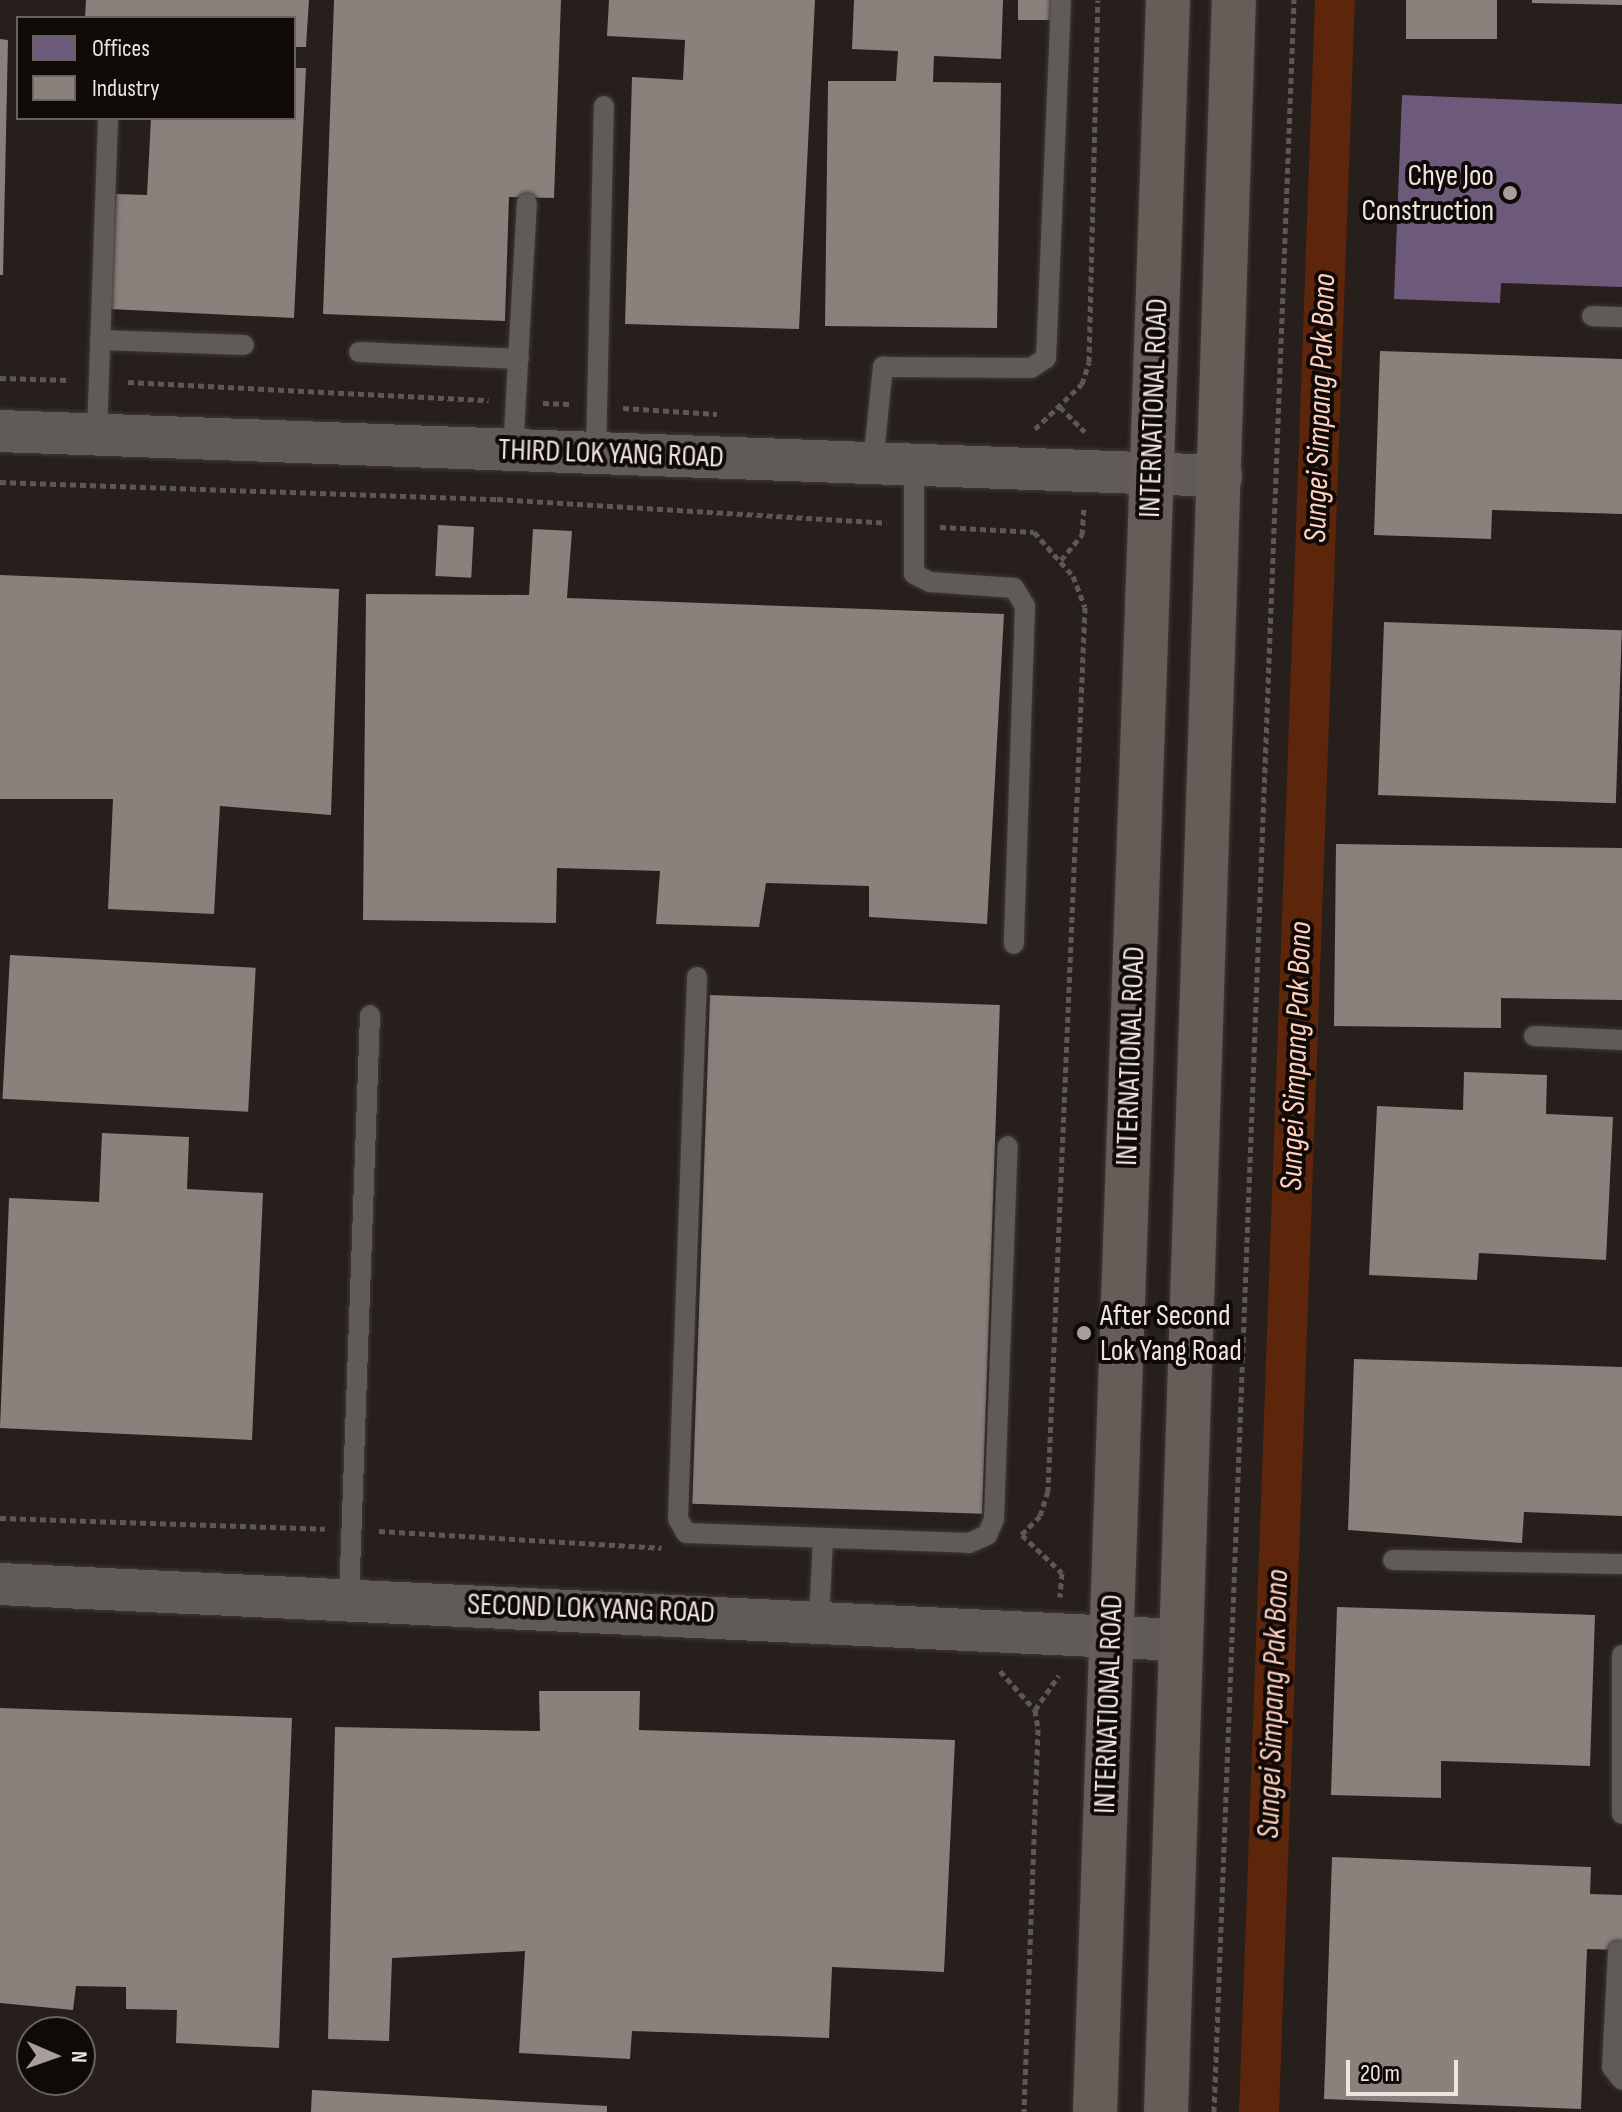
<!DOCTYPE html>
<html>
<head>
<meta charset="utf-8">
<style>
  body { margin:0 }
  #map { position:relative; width:1622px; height:2112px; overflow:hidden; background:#261f1c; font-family:"Sofia Sans Condensed",sans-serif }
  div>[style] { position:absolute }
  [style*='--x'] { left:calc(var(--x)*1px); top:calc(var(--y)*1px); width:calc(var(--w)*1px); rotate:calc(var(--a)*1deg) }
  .offices>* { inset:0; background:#6d597a }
  .industry>* { inset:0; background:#8a817c; transform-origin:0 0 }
  .canal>* { height:40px; margin:-20px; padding:0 20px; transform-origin:20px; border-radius:20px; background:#5d250a }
  .path>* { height:5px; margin-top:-2.5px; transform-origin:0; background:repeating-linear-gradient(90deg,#5d5755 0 6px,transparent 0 10px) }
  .roads { filter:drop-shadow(0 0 2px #3f3936) drop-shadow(0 0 2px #3f3936) }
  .lane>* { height:20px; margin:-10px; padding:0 10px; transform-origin:10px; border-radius:10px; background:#605a58 }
  .street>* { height:42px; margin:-21px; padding:0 21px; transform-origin:21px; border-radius:21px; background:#605a58 }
  .secondary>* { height:44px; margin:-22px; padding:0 22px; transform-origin:22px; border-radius:22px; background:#665d59 }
  .dots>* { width:22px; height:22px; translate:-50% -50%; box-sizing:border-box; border:4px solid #0f0907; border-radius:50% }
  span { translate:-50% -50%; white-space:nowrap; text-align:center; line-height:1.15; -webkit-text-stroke:8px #0f0907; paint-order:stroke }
  .poi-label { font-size:30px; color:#eee4e0 }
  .right { translate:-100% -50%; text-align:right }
  .left { translate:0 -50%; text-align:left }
  .street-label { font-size:30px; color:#eee4e0 }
  .water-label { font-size:32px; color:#ffd0bc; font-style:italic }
  .legend { position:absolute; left:16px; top:16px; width:280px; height:104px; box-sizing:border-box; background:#0f0907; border:2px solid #68615e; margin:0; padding:10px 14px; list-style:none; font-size:24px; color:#eee4e0 }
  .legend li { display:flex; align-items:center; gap:16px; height:40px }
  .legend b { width:40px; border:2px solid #68615e }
  .north { position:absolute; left:16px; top:2016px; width:80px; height:80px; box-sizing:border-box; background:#0f0907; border:2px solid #68615e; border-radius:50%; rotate:92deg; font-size:22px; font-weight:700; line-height:32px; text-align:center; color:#eee4e0 }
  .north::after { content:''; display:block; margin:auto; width:28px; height:36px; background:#a89f9b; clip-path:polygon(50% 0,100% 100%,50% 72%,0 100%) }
  .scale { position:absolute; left:1346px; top:2060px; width:112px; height:36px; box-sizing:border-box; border:4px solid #eee4e0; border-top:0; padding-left:10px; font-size:24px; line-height:28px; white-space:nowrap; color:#eee4e0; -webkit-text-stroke:6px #0f0907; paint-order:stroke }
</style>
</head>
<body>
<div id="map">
  <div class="offices">
    <i style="clip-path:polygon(1402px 95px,1622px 104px,1622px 287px,1501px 283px,1500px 303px,1394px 299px)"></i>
  </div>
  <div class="industry">
    <i style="clip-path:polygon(86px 0,309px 0,306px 47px,294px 47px,294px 18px,85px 18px)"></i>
    <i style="clip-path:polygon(334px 0,561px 0,554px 198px,509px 197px,505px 321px,323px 314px)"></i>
    <i style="clip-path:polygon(609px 0,815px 0,799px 329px,625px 324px,632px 77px,683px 80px,685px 40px,607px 36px)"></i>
    <i style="clip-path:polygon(854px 0,1003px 0,1001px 59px,934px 56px,933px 82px,1001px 83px,997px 328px,825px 326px,828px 81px,896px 81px,898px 51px,852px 49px)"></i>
    <i style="left:1018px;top:0;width:37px;height:20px"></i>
    <i style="left:1406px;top:0;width:91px;height:39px"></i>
    <i style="clip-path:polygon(1622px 0,1622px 5px,1532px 3px,1532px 0)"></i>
    <i style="clip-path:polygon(0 39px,8px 40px,3px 275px,0 275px)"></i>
    <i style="clip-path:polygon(294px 68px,306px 68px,294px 318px,110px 309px,116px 194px,147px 195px,151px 118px,294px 118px)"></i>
    <i style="clip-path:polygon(1380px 351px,1622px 359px,1622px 514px,1492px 510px,1491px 539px,1374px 535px)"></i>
    <i style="left:438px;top:525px;width:36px;height:51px;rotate:3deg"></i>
    <i style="clip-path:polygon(533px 529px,572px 531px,567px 598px,1004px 614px,987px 924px,869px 917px,869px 886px,766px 883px,759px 927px,656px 924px,660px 871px,557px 868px,556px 923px,363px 920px,366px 594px,529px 595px)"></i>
    <i style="clip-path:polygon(0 575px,339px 589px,331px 815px,220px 806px,214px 914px,108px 909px,113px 799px,0 799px)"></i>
    <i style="left:1384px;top:622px;width:238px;height:173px;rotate:2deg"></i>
    <i style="clip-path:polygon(1336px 844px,1622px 848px,1622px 1000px,1501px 998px,1501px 1028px,1334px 1026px)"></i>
    <i style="left:10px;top:955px;width:246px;height:144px;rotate:3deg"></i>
    <i style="left:710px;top:995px;width:290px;height:509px;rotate:2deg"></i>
    <i style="clip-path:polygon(1464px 1072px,1547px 1075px,1546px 1114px,1613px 1117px,1606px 1260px,1479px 1253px,1477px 1280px,1369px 1275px,1377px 1106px,1463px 1110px)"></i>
    <i style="clip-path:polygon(102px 1133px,189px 1137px,187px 1189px,263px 1193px,252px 1440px,0 1428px,9px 1198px,99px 1202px)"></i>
    <i style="clip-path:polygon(1354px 1359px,1622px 1367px,1622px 1516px,1524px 1512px,1522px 1543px,1348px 1530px)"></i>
    <i style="clip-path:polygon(1337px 1607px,1595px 1615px,1590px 1766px,1441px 1761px,1441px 1798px,1331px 1795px)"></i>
    <i style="clip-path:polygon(539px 1691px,640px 1691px,639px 1730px,955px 1740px,944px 1972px,832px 1967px,829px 2038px,632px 2031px,630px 2059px,519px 2053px,525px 1951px,392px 1958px,389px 2041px,328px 2039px,335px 1727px,540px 1731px)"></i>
    <i style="clip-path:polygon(0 1708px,292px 1718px,279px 2048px,176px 2043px,177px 2010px,126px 2009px,126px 1987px,76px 1986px,73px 2010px,0 2003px)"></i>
    <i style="clip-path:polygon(1332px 1857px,1591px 1867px,1590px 1894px,1622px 1895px,1622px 1950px,1587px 1949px,1581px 2109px,1324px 2099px)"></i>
    <i style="clip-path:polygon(312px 2090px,607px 2106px,607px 2112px,311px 2112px)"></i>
  </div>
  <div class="canal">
    <i style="--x:1259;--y:2112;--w:2113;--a:-87.94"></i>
  </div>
  <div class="path">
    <i style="--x:0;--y:378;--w:70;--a:1.6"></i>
    <i style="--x:128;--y:382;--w:361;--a:2.9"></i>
    <i style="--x:543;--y:403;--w:26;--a:2"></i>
    <i style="--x:1060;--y:407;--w:35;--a:45"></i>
    <i style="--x:623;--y:408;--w:94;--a:3.7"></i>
    <i style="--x:1035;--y:429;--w:65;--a:-43.8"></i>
    <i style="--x:1082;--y:384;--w:23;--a:-72"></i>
    <i style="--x:1089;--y:362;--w:362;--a:-88.6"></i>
    <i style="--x:0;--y:482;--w:497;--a:2"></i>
    <i style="--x:497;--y:499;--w:390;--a:3.5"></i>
    <i style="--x:940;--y:527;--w:94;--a:3"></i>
    <i style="--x:1034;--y:532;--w:59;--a:48.4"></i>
    <i style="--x:1073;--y:576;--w:33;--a:69"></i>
    <i style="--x:1085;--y:607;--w:885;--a:92.4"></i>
    <i style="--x:1048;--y:1491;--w:26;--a:108"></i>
    <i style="--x:1040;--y:1516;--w:28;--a:135"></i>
    <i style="--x:1061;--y:560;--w:33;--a:-50"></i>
    <i style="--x:1082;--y:535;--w:26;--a:-86"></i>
    <i style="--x:0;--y:1518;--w:325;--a:1.9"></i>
    <i style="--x:379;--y:1531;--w:283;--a:3.4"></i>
    <i style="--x:1022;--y:1535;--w:55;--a:43.5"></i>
    <i style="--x:1062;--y:1573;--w:24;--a:95"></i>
    <i style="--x:1000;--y:1671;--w:52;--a:48.1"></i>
    <i style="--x:1035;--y:1710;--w:19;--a:81"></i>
    <i style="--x:1038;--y:1729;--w:383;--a:92.1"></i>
    <i style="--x:1035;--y:1710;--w:42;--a:-55.6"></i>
    <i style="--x:1214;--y:2112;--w:2114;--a:-87.83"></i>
  </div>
  <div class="roads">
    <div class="lane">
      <i style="--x:1592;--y:316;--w:30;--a:2"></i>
      <i style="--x:100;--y:340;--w:144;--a:2"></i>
      <i style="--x:359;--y:352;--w:160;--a:2.5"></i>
      <i style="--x:97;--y:434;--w:316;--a:-88"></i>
      <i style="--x:513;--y:451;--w:248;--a:-86.8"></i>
      <i style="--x:596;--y:454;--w:348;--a:-88.7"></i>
      <i style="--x:873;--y:463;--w:97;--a:-84.1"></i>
      <i style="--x:883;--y:367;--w:148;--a:0.4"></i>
      <i style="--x:1031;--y:368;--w:18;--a:-34"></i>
      <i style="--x:1046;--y:358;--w:358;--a:-87.6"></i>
      <i style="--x:914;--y:465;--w:109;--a:90"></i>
      <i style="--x:914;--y:574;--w:18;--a:27"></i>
      <i style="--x:930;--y:582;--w:84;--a:4.1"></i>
      <i style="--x:1014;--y:588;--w:21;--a:59"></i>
      <i style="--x:1025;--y:606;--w:338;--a:91.9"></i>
      <i style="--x:697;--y:977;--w:542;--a:92.01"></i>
      <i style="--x:678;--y:1519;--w:16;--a:60"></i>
      <i style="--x:686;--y:1533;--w:283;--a:2"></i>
      <i style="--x:969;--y:1543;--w:20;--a:-24"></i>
      <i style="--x:987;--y:1535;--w:17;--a:-66"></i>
      <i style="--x:994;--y:1519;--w:373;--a:-87.9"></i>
      <i style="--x:1534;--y:1036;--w:88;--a:2.6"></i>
      <i style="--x:1393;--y:1560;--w:229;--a:1"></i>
      <i style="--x:349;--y:1599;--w:584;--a:-87.94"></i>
      <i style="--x:819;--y:1619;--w:80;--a:-87.1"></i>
      <i style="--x:1622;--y:1655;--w:159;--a:90"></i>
      <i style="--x:1618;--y:1951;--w:116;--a:93"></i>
      <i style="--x:1612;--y:2067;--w:16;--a:52"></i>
    </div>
    <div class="street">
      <i style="--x:0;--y:431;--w:1222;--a:2.11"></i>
      <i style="--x:0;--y:1584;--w:1181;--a:2.72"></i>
    </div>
    <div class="secondary">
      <i style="--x:1095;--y:2112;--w:2113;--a:-88.02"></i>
      <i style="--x:1166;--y:2112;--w:2113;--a:-88.16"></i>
    </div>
  </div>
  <div class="dots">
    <i style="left:1510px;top:193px;background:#a89f9b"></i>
    <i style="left:1084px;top:1333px;background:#a89f9b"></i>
  </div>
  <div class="poi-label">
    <span class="right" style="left:1494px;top:193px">Chye Joo<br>Construction</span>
    <span class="left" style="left:1100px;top:1333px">After Second<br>Lok Yang Road</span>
  </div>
  <div class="street-label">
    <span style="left:1154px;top:408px;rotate:-88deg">INTERNATIONAL ROAD</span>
    <span style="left:611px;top:454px;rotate:2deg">THIRD LOK YANG ROAD</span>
    <span style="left:1131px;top:1056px;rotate:-88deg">INTERNATIONAL ROAD</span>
    <span style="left:591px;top:1609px;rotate:2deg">SECOND LOK YANG ROAD</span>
    <span style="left:1109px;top:1704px;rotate:-88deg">INTERNATIONAL ROAD</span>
  </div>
  <div class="water-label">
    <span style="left:1321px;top:408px;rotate:-88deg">Sungei Simpang Pak Bono</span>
    <span style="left:1297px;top:1056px;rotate:-88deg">Sungei Simpang Pak Bono</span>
    <span style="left:1274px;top:1704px;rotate:-88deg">Sungei Simpang Pak Bono</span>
  </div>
  <ul class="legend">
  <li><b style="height:22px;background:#6d597a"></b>Offices</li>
  <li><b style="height:22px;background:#8a817c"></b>Industry</li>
  </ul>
  <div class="north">N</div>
  <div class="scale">20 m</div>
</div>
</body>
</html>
